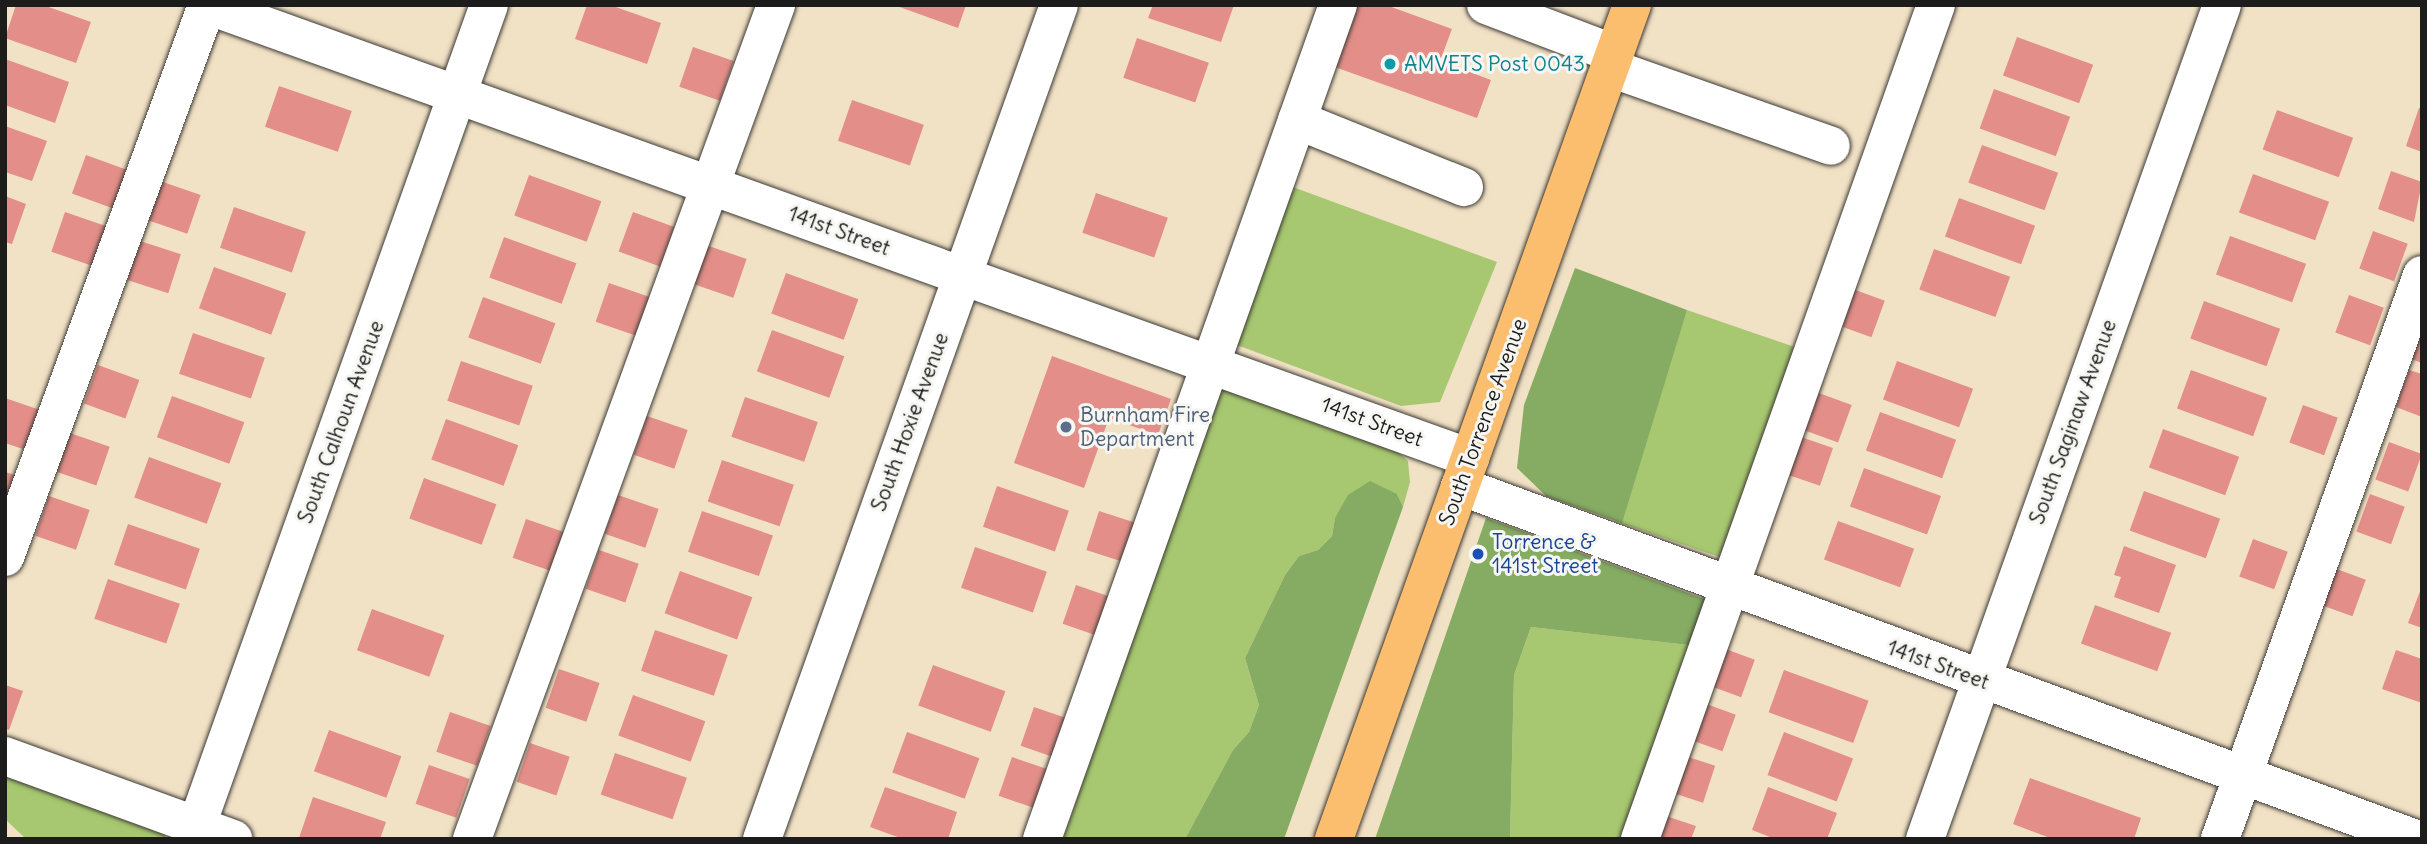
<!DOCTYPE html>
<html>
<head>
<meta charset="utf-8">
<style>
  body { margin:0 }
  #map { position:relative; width:2427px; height:844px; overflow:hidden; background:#f1e1c5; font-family:Delius,sans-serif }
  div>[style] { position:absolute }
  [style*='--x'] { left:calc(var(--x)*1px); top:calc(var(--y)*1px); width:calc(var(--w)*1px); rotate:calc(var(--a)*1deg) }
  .green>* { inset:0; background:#a7c870; transform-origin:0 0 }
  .forest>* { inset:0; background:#85ac62 }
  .building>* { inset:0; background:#e38e89; transform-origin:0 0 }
  .roads { filter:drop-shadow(0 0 2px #3c3a35) drop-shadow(0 0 2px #3c3a35) }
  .minor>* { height:38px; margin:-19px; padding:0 19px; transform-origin:19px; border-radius:19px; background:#fff }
  .major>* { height:38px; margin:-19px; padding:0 19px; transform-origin:19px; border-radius:19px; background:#fbbd6e }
  .dots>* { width:19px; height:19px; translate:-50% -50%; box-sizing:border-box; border:4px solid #f6f6f2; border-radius:50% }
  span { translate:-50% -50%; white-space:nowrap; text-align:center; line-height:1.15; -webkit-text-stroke:6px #f6f6f2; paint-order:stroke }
  .culture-label { font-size:21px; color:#0d838f }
  .left { translate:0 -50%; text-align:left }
  .street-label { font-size:21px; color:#1c1c1c }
  .service-label { font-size:21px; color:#4e5e75 }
  .transit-label { font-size:21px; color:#164399 }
  .frame { position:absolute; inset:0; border:7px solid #1c1c1c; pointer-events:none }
</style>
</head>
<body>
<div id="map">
  <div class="green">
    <i style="clip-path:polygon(1290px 186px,1497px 262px,1440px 402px,1401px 406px,1234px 344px)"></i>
    <i style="left:1687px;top:310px;width:123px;height:223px;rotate:19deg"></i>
    <i style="clip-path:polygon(1220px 386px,1393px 448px,1408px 461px,1410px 482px,1403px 507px,1397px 494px,1335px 518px,1332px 536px,1318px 550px,1299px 556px,1285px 575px,1245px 658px,1259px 705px,1249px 732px,1233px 750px,1185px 839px,1063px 839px)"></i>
    <i style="clip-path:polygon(1531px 627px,1697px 646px,1627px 839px,1510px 839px,1514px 675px)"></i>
    <i style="clip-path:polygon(5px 772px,168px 826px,164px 839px,26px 839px,5px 819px)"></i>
  </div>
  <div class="forest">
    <i style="clip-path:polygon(1575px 268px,1687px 310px,1622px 523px,1546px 496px,1517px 468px,1524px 405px)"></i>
    <i style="clip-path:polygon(1370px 481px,1397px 494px,1403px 507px,1284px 839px,1185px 839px,1233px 750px,1249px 732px,1259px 705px,1245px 658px,1285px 575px,1299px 556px,1318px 550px,1332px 536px,1335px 518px,1348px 495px)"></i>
    <i style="clip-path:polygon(1486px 518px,1712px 602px,1697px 646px,1531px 627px,1514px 675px,1510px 839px,1375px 839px)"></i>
  </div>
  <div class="building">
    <i style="clip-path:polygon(16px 5px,43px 5px,91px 22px,76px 63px,5px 38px)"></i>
    <i style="clip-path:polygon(587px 5px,610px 5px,661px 23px,647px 64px,575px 39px)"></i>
    <i style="clip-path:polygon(894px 5px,966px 5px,958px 28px)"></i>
    <i style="clip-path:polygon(1153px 5px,1234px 5px,1221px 42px,1148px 18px)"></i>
    <i style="clip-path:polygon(1354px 5px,1386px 5px,1452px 29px,1440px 61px,1491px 80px,1477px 118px,1332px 66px)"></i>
    <i style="left:2017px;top:37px;width:81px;height:41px;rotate:20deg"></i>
    <i style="left:1137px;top:38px;width:76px;height:42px;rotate:19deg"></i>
    <i style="left:693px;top:47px;width:43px;height:42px;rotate:19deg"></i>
    <i style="clip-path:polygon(5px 59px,69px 82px,55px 123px,5px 105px)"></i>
    <i style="left:279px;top:86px;width:77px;height:43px;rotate:19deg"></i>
    <i style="left:1994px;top:89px;width:81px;height:42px;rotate:20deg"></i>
    <i style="left:852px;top:100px;width:76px;height:43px;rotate:19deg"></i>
    <i style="clip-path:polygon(2419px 108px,2422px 109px,2422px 152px,2406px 146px)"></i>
    <i style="left:2277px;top:110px;width:81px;height:42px;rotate:20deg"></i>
    <i style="clip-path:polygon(5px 126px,47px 141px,32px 181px,5px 172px)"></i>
    <i style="left:1982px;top:145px;width:81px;height:40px;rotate:20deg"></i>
    <i style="left:86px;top:155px;width:44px;height:41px;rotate:20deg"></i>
    <i style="clip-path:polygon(2391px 171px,2422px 182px,2414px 222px,2378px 209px)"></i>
    <i style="left:2253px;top:174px;width:81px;height:41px;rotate:20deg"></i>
    <i style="left:529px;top:175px;width:77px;height:43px;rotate:20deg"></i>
    <i style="left:160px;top:181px;width:43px;height:41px;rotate:19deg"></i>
    <i style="left:1096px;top:193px;width:76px;height:42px;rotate:19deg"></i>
    <i style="clip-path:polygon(5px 196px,26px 204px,12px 244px,5px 242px)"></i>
    <i style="left:1959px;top:198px;width:81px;height:41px;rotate:20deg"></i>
    <i style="left:234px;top:207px;width:76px;height:43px;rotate:19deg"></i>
    <i style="left:65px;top:212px;width:43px;height:42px;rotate:19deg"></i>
    <i style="left:633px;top:212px;width:44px;height:42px;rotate:20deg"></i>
    <i style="left:2373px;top:231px;width:37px;height:40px;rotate:20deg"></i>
    <i style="left:2230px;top:236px;width:81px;height:41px;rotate:20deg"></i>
    <i style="left:504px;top:237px;width:77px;height:43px;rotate:20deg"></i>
    <i style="left:140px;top:241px;width:43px;height:41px;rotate:18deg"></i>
    <i style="left:706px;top:245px;width:43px;height:41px;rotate:19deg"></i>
    <i style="left:1934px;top:249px;width:81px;height:43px;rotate:20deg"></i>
    <i style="left:214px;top:267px;width:77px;height:44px;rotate:20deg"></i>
    <i style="left:786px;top:273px;width:77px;height:43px;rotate:20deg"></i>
    <i style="left:609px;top:283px;width:43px;height:41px;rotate:19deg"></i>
    <i style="left:1850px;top:288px;width:37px;height:39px;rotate:20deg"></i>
    <i style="left:2349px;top:295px;width:37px;height:40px;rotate:20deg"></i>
    <i style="left:483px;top:297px;width:77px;height:43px;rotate:20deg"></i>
    <i style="left:2204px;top:301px;width:81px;height:40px;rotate:20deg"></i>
    <i style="clip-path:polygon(2422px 328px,2422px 363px,2411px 359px)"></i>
    <i style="left:772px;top:330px;width:77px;height:44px;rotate:20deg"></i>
    <i style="left:193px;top:333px;width:76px;height:43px;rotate:19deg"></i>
    <i style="clip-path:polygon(1052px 356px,1171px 399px,1158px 435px,1109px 418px,1084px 488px,1014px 463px)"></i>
    <i style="left:461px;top:361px;width:76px;height:42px;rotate:19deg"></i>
    <i style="left:1897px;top:361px;width:81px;height:41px;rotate:20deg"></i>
    <i style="left:98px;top:365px;width:44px;height:41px;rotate:20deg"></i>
    <i style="left:2191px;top:370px;width:81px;height:41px;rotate:20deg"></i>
    <i style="clip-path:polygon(2409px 370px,2422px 374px,2422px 417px,2396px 407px)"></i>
    <i style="left:1816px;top:392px;width:38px;height:40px;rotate:20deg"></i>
    <i style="left:172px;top:396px;width:77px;height:44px;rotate:20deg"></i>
    <i style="left:745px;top:397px;width:77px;height:42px;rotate:19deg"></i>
    <i style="clip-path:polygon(5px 398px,40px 410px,26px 450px,5px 443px)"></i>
    <i style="left:2303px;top:405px;width:37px;height:40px;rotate:20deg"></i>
    <i style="left:1880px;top:412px;width:81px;height:41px;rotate:20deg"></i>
    <i style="left:647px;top:416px;width:43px;height:41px;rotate:19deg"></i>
    <i style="left:446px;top:419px;width:77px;height:43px;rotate:20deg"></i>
    <i style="left:2163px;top:429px;width:81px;height:41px;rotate:20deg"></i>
    <i style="left:70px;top:433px;width:42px;height:41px;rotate:19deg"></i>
    <i style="left:1798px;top:436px;width:37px;height:40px;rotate:19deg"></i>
    <i style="left:2389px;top:442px;width:35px;height:40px;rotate:20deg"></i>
    <i style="left:149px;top:457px;width:77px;height:43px;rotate:20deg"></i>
    <i style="left:722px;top:460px;width:76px;height:44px;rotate:19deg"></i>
    <i style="left:1864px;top:468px;width:82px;height:41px;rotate:20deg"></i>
    <i style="clip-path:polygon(5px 472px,15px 475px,5px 502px)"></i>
    <i style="left:424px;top:478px;width:77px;height:43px;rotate:20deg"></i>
    <i style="left:997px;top:486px;width:76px;height:43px;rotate:19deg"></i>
    <i style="left:2144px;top:491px;width:81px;height:42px;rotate:20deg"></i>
    <i style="left:2370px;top:494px;width:37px;height:40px;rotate:20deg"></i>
    <i style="left:618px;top:495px;width:43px;height:41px;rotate:19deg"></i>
    <i style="left:49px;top:496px;width:43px;height:42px;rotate:19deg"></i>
    <i style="left:702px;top:511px;width:75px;height:43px;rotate:19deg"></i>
    <i style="left:1099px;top:511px;width:43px;height:41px;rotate:18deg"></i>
    <i style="left:526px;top:519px;width:43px;height:41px;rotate:19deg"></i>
    <i style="left:1838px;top:521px;width:81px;height:41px;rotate:20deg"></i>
    <i style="left:128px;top:524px;width:76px;height:43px;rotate:19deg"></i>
    <i style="left:2253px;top:539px;width:37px;height:40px;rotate:20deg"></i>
    <i style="clip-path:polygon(2124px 546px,2176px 565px,2159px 613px,2114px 597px,2121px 577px,2114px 575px)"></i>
    <i style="left:975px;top:547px;width:76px;height:43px;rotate:19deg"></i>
    <i style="left:599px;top:550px;width:42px;height:41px;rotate:19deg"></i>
    <i style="left:2331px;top:567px;width:37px;height:39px;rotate:20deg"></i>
    <i style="left:680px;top:571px;width:77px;height:45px;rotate:20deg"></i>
    <i style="left:108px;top:579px;width:76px;height:42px;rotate:19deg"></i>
    <i style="left:1076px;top:585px;width:42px;height:41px;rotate:19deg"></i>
    <i style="clip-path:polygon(2422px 586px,2422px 628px,2408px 623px)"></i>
    <i style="left:2095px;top:605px;width:81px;height:41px;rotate:20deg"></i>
    <i style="left:372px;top:609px;width:77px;height:44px;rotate:20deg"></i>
    <i style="left:655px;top:630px;width:77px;height:43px;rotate:19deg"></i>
    <i style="left:1720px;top:647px;width:37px;height:40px;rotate:20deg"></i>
    <i style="clip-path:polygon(2396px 650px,2422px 659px,2422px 703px,2382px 689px)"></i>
    <i style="left:933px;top:665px;width:77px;height:43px;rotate:20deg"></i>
    <i style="left:559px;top:669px;width:43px;height:41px;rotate:19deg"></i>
    <i style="left:1784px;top:670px;width:90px;height:45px;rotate:20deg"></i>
    <i style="clip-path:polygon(5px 685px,23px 691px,9px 730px,5px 729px)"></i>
    <i style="left:633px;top:695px;width:77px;height:43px;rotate:20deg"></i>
    <i style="left:1701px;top:702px;width:37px;height:39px;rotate:20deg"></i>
    <i style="left:1034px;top:707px;width:43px;height:41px;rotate:19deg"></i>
    <i style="left:450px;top:712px;width:43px;height:42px;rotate:19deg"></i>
    <i style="left:329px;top:730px;width:77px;height:44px;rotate:20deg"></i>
    <i style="left:907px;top:732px;width:77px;height:43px;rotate:20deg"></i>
    <i style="left:1784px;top:732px;width:74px;height:46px;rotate:21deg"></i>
    <i style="left:530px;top:743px;width:42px;height:41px;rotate:19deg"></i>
    <i style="left:615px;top:753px;width:76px;height:44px;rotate:19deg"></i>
    <i style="left:1679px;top:754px;width:38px;height:39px;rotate:18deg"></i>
    <i style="left:1012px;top:757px;width:43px;height:41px;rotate:19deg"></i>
    <i style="left:429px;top:765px;width:43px;height:41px;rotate:19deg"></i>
    <i style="clip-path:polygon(2030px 778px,2141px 818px,2134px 839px,2053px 839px,2013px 824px)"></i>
    <i style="clip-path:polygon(885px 787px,957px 812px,948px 839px,903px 839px,870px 827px)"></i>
    <i style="clip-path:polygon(1768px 787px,1837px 813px,1827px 839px,1775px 839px,1752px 830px)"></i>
    <i style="clip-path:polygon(313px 797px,386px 822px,380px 839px,299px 838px)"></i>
    <i style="clip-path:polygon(1660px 814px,1696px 826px,1691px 839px,1651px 839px)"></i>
  </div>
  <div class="roads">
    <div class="minor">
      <i style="--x:207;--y:5;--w:1342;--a:19.73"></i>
      <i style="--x:1486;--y:5;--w:138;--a:20.8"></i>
      <i style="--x:1610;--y:68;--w:234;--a:19.4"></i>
      <i style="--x:1297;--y:120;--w:180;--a:21.9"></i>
      <i style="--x:1460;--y:486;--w:1019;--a:20.27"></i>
      <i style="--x:5;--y:557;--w:588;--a:-69.9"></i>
      <i style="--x:5;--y:756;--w:243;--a:20"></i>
      <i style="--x:192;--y:839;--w:885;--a:-70.4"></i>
      <i style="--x:472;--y:839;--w:888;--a:-69.97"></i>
      <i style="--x:762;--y:839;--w:885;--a:-70.4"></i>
      <i style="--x:1042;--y:839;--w:885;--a:-70.46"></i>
      <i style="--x:1640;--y:839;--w:885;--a:-70.46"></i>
      <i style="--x:1925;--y:839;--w:885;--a:-70.4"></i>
      <i style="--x:2220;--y:839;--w:599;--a:-70.29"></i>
    </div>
    <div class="major">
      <i style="--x:1334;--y:839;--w:886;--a:-70.34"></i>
    </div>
  </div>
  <div class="dots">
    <i style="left:1390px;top:64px;background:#0f9aa8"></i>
    <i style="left:1066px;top:427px;background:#5c6f8a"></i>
    <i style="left:1478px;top:554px;background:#1a4fb4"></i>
  </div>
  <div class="culture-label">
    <span class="left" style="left:1404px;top:64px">AMVETS Post 0043</span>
  </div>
  <div class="street-label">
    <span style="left:839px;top:231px;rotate:20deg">141st Street</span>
    <span style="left:341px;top:422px;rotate:-70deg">South Calhoun Avenue</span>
    <span style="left:910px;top:422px;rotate:-70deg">South Hoxie Avenue</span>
    <span style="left:1372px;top:422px;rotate:20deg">141st Street</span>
    <span style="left:1483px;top:422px;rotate:-70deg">South Torrence Avenue</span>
    <span style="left:2073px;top:422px;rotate:-70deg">South Saginaw Avenue</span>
    <span style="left:1938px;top:665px;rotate:20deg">141st Street</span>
  </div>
  <div class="service-label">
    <span class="left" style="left:1080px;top:427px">Burnham Fire<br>Department</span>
  </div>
  <div class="transit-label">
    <span class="left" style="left:1492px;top:554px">Torrence &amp;<br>141st Street</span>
  </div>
  <div class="frame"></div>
</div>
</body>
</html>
